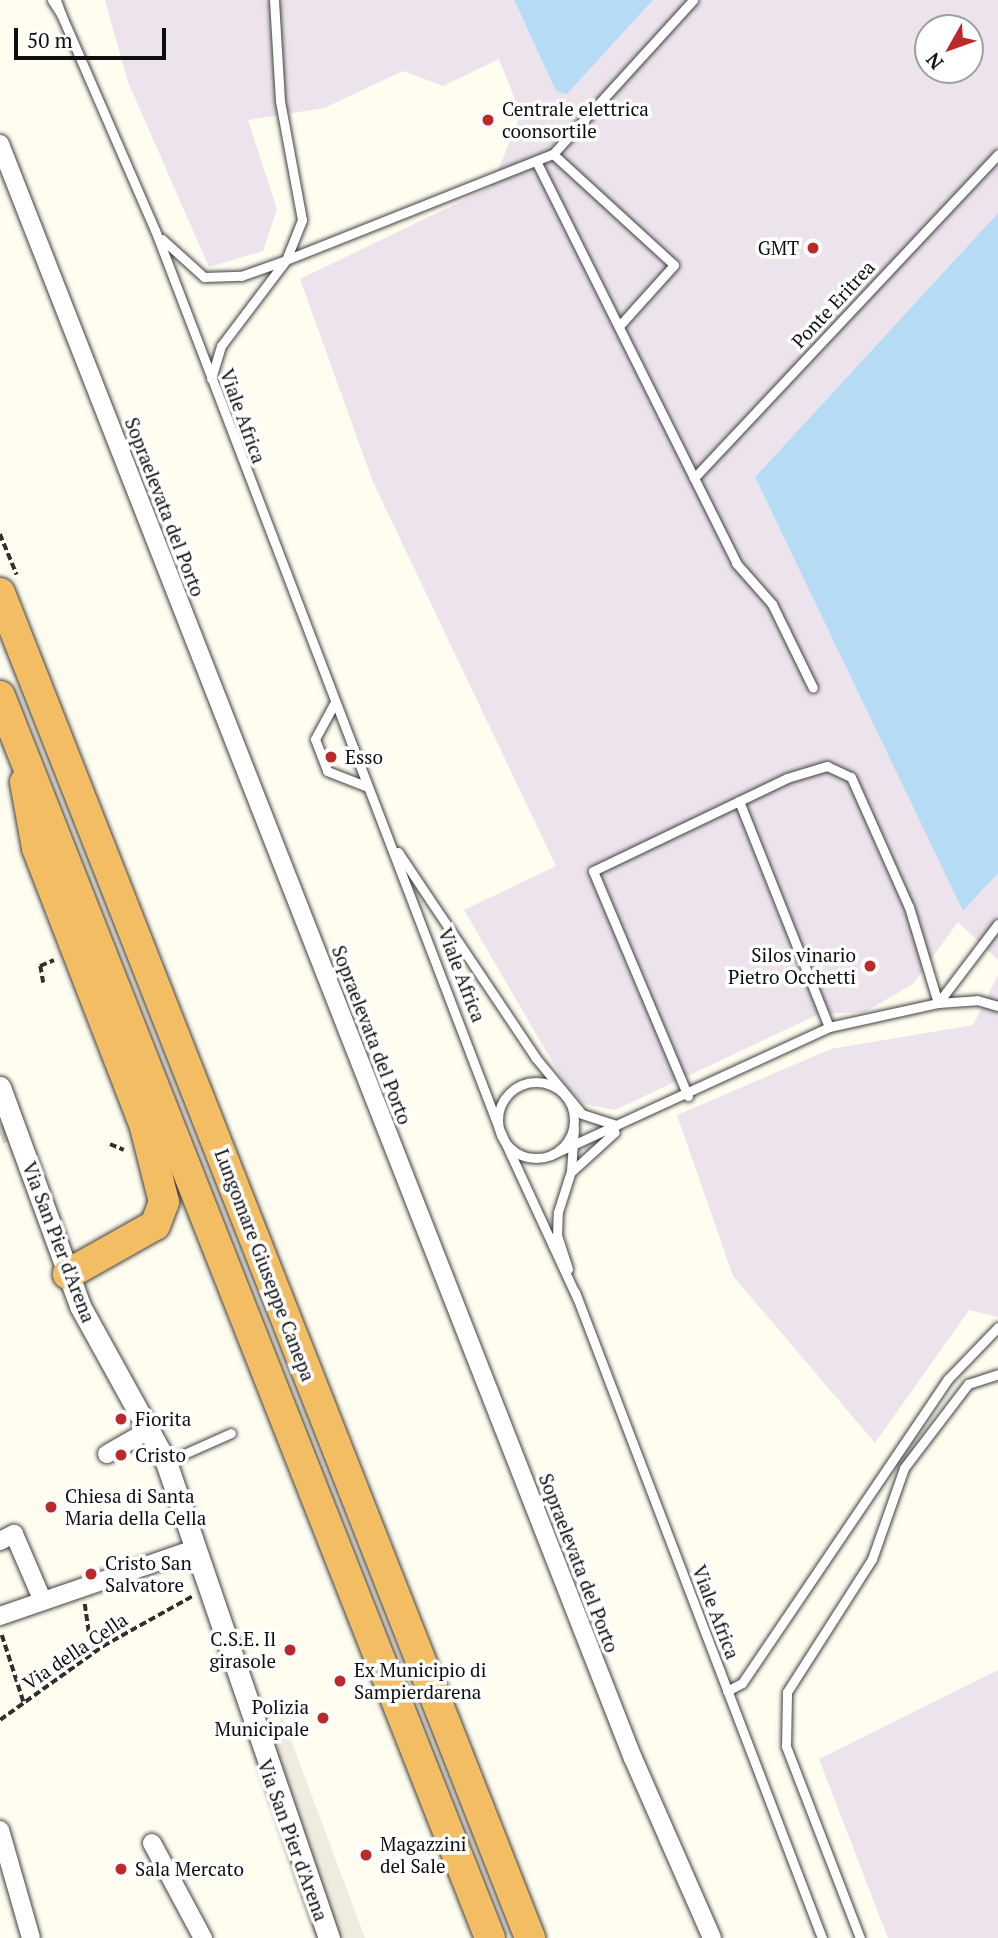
<!DOCTYPE html>
<html>
<head>
<meta charset="utf-8">
<style>
  body { margin:0 }
  #map { position:relative; width:998px; height:1938px; overflow:hidden; background:#fffcf0; font-family:"PT Serif",serif }
  div>[style] { position:absolute }
  [style*='--x'] { left:calc(var(--x)*1px); top:calc(var(--y)*1px); width:calc(var(--w)*1px); rotate:calc(var(--a)*1deg) }
  .industrial>* { inset:0; background:#ece3ed }
  .plaza>* { inset:0; background:#efebdf }
  .water>* { inset:0; background:#b6dbf5 }
  .minor-tunnel>* { height:18px; margin-top:-9px; transform-origin:0; background:repeating-linear-gradient(90deg,#dbd8ce 0 18px,transparent 0 27px) }
  .path>* { height:3.5px; margin-top:-1.75px; transform-origin:0; background:repeating-linear-gradient(90deg,#303030 0 7px,transparent 0 10.5px) }
  .roads { filter:drop-shadow(0 0 2px #414141) drop-shadow(0 0 2px #414141) }
  .service>* { height:9px; margin:-4.5px; padding:0 4.5px; transform-origin:4.5px; border-radius:4.5px; background:#fff }
  .service>.ring { margin:-4.5px; padding:0; box-sizing:content-box; background:none; border:9px solid #fff; border-radius:50% }
  .minor>* { height:18px; margin:-9px; padding:0 9px; transform-origin:9px; border-radius:9px; background:#fff }
  .tertiary>* { height:21px; margin:-10.5px; padding:0 10.5px; transform-origin:10.5px; border-radius:10.5px; background:#fff }
  .trunk>* { height:30px; margin:-15px; padding:0 15px; transform-origin:15px; border-radius:15px; background:#f3be63 }
  .dots>* { width:19px; height:19px; translate:-50% -50%; box-sizing:border-box; border:4px solid #fff; border-radius:50% }
  span { translate:-50% -50%; white-space:nowrap; text-align:center; line-height:1.15; -webkit-text-stroke:7px #fff; paint-order:stroke }
  .poi-label { font-size:19px; color:#0e0e0e }
  .left { translate:0 -50%; text-align:left }
  .right { translate:-100% -50%; text-align:right }
  .street-label { font-size:19px; color:#0e0e0e }
  .north { position:absolute; left:914px; top:14px; width:70px; height:70px; box-sizing:border-box; background:#fff; border:2px solid #9f9f9f; border-radius:50%; rotate:230deg; font-size:19px; font-weight:700; line-height:28px; text-align:center; color:#0e0e0e }
  .north::after { content:''; display:block; margin:auto; width:24px; height:32px; background:#bc292b; clip-path:polygon(50% 0,100% 100%,50% 72%,0 100%) }
  .scale { position:absolute; left:14px; top:28px; width:152px; height:32px; box-sizing:border-box; border:4px solid #0e0e0e; border-top:0; padding-left:9px; font-size:21px; line-height:24px; white-space:nowrap; color:#0e0e0e; -webkit-text-stroke:5px #fff; paint-order:stroke }
</style>
</head>
<body>
<div id="map">
  <div class="industrial">
    <i style="clip-path:polygon(evenodd,105px 0,514px 0,556px 91px,567px 94px,653px 0,998px 0,998px 213px,755px 477px,964px 910px,998px 873px,998px 960px,958px 922px,913px 984px,865px 1012px,819px 1014px,615px 1110px,584px 1104px,567px 1087px,464px 910px,556px 866px,373px 482px,300px 279px,491px 187px,521px 114px,499px 59px,443px 86px,403px 71px,324px 108px,248px 120px,277px 209px,263px 251px,209px 267px,128px 82px,105px 0,928px 28px,970px 28px,970px 70px,928px 70px,928px 28px)"></i>
    <i style="clip-path:polygon(998px 975px,998px 1317px,969px 1310px,875px 1443px,733px 1276px,677px 1115px,831px 1049px,973px 1025px)"></i>
    <i style="clip-path:polygon(998px 1670px,998px 1938px,888px 1938px,819px 1759px)"></i>
  </div>
  <div class="plaza">
    <i style="clip-path:polygon(282px 1716px,365px 1938px,341px 1938px,271px 1740px)"></i>
  </div>
  <div class="water">
    <i style="clip-path:polygon(514px 0,653px 0,567px 94px,556px 91px)"></i>
    <i style="clip-path:polygon(998px 213px,998px 873px,963px 911px,755px 477px)"></i>
  </div>
  <div class="minor-tunnel">
    <i style="--x:0;--y:1135;--w:17;--a:-21"></i>
  </div>
  <div class="path">
    <i style="--x:0;--y:534;--w:44;--a:67.5"></i>
    <i style="--x:43;--y:983;--w:17;--a:-100"></i>
    <i style="--x:40;--y:966;--w:15;--a:-23"></i>
    <i style="--x:110;--y:1144;--w:15;--a:23"></i>
    <i style="--x:85;--y:1604;--w:50;--a:82"></i>
    <i style="--x:2;--y:1635;--w:71;--a:72.1"></i>
    <i style="--x:0;--y:1720;--w:127;--a:-35.7"></i>
    <i style="--x:103;--y:1646;--w:103;--a:-29.1"></i>
  </div>
  <div class="roads">
    <div class="service">
      <i style="--x:52;--y:0;--w:17;--a:57"></i>
      <i style="--x:61;--y:14;--w:15;--a:-110"></i>
      <i style="--x:274;--y:0;--w:101;--a:86.6"></i>
      <i style="--x:280;--y:101;--w:121;--a:79.5"></i>
      <i style="--x:302;--y:220;--w:43;--a:111.8"></i>
      <i style="--x:61;--y:14;--w:236;--a:66.5"></i>
      <i style="--x:155;--y:230;--w:965;--a:69.05"></i>
      <i style="--x:500;--y:1131;--w:184;--a:65.2"></i>
      <i style="--x:553;--y:154;--w:164;--a:42.5"></i>
      <i style="--x:674;--y:265;--w:82;--a:132"></i>
      <i style="--x:536;--y:161;--w:449;--a:63.5"></i>
      <i style="--x:736;--y:563;--w:55;--a:48.7"></i>
      <i style="--x:772;--y:604;--w:93;--a:64"></i>
      <i style="--x:162;--y:239;--w:57;--a:42.1"></i>
      <i style="--x:204;--y:277;--w:37;--a:-2"></i>
      <i style="--x:241;--y:276;--w:48;--a:-19.6"></i>
      <i style="--x:286;--y:260;--w:108;--a:127.1"></i>
      <i style="--x:221;--y:346;--w:34;--a:107"></i>
      <i style="--x:286;--y:260;--w:287;--a:-21.7"></i>
      <i style="--x:553;--y:154;--w:208;--a:-47.7"></i>
      <i style="--x:694;--y:478;--w:444;--a:-46.8"></i>
      <i style="--x:335;--y:702;--w:42;--a:118.4"></i>
      <i style="--x:315;--y:739;--w:34;--a:69"></i>
      <i style="--x:327;--y:771;--w:44;--a:21.3"></i>
      <i style="--x:739;--y:801;--w:243;--a:68.3"></i>
      <i style="--x:398;--y:852;--w:247;--a:56.2"></i>
      <i style="--x:535;--y:1057;--w:74;--a:50.5"></i>
      <i style="--x:582;--y:1114;--w:36;--a:18"></i>
      <i style="--x:938;--y:1003;--w:99;--a:-52.8"></i>
      <i class="ring" style="left:498px;top:1082px;width:67px;height:67px"></i>
      <i style="--x:688;--y:1096;--w:244;--a:-112.9"></i>
      <i style="--x:593;--y:871;--w:215;--a:-25.6"></i>
      <i style="--x:787;--y:778;--w:42;--a:-16.7"></i>
      <i style="--x:827;--y:766;--w:26;--a:25"></i>
      <i style="--x:851;--y:777;--w:142;--a:66"></i>
      <i style="--x:909;--y:907;--w:100;--a:73.2"></i>
      <i style="--x:551;--y:1155;--w:306;--a:-24.7"></i>
      <i style="--x:829;--y:1027;--w:112;--a:-12.4"></i>
      <i style="--x:938;--y:1003;--w:39;--a:-4"></i>
      <i style="--x:977;--y:1000;--w:22;--a:16"></i>
      <i style="--x:571;--y:1172;--w:59;--a:-42.3"></i>
      <i style="--x:568;--y:1269;--w:35;--a:-108"></i>
      <i style="--x:557;--y:1236;--w:24;--a:-88"></i>
      <i style="--x:558;--y:1212;--w:43;--a:-72.4"></i>
      <i style="--x:571;--y:1171;--w:43;--a:-86"></i>
      <i style="--x:575;--y:1292;--w:692;--a:69.08"></i>
      <i style="--x:166;--y:1462;--w:71;--a:-24"></i>
      <i style="--x:727;--y:1691;--w:17;--a:-28"></i>
      <i style="--x:742;--y:1683;--w:367;--a:-55.9"></i>
      <i style="--x:948;--y:1379;--w:72;--a:-46.1"></i>
      <i style="--x:860;--y:1938;--w:206;--a:-111.1"></i>
      <i style="--x:786;--y:1746;--w:54;--a:-88.9"></i>
      <i style="--x:787;--y:1692;--w:158;--a:-57.4"></i>
      <i style="--x:872;--y:1559;--w:96;--a:-70.6"></i>
      <i style="--x:904;--y:1468;--w:106;--a:-52.7"></i>
      <i style="--x:968;--y:1384;--w:32;--a:-18"></i>
    </div>
    <div class="minor">
      <i style="--x:0;--y:144;--w:1734;--a:68.59"></i>
      <i style="--x:633;--y:1758;--w:197;--a:66.3"></i>
      <i style="--x:107;--y:1454;--w:48;--a:-29.7"></i>
      <i style="--x:0;--y:1541;--w:16;--a:-27"></i>
      <i style="--x:14;--y:1534;--w:71;--a:66.7"></i>
      <i style="--x:0;--y:1616;--w:208;--a:-19"></i>
      <i style="--x:0;--y:1830;--w:112;--a:74"></i>
      <i style="--x:152;--y:1843;--w:108;--a:61.8"></i>
    </div>
    <div class="tertiary">
      <i style="--x:0;--y:1087;--w:233;--a:69.9"></i>
      <i style="--x:80;--y:1306;--w:178;--a:61.1"></i>
      <i style="--x:166;--y:1462;--w:503;--a:71.1"></i>
    </div>
    <div class="trunk">
      <i style="--x:0;--y:593;--w:1446;--a:68.49"></i>
      <i style="--x:0;--y:696;--w:1335;--a:68.47"></i>
      <i style="--x:25;--y:782;--w:67;--a:79.7"></i>
      <i style="--x:37;--y:848;--w:299;--a:68.8"></i>
      <i style="--x:145;--y:1127;--w:77;--a:75.8"></i>
      <i style="--x:164;--y:1202;--w:25;--a:111"></i>
      <i style="--x:155;--y:1225;--w:100;--a:150.6"></i>
    </div>
  </div>
  <div class="dots">
    <i style="left:488px;top:120px;background:#bc292b"></i>
    <i style="left:813px;top:248px;background:#bc292b"></i>
    <i style="left:331px;top:757px;background:#bc292b"></i>
    <i style="left:870px;top:966px;background:#bc292b"></i>
    <i style="left:121px;top:1419px;background:#bc292b"></i>
    <i style="left:121px;top:1455px;background:#bc292b"></i>
    <i style="left:51px;top:1507px;background:#bc292b"></i>
    <i style="left:91px;top:1574px;background:#bc292b"></i>
    <i style="left:290px;top:1650px;background:#bc292b"></i>
    <i style="left:340px;top:1681px;background:#bc292b"></i>
    <i style="left:323px;top:1718px;background:#bc292b"></i>
    <i style="left:366px;top:1855px;background:#bc292b"></i>
    <i style="left:121px;top:1869px;background:#bc292b"></i>
  </div>
  <div class="poi-label">
    <span class="left" style="left:502px;top:120px">Centrale elettrica<br>coonsortile</span>
    <span class="right" style="left:799px;top:248px">GMT</span>
    <span class="left" style="left:345px;top:757px">Esso</span>
    <span class="right" style="left:856px;top:966px">Silos vinario<br>Pietro Occhetti</span>
    <span class="left" style="left:135px;top:1419px">Fiorita</span>
    <span class="left" style="left:135px;top:1455px">Cristo</span>
    <span class="left" style="left:65px;top:1507px">Chiesa di Santa<br>Maria della Cella</span>
    <span class="left" style="left:105px;top:1574px">Cristo San<br>Salvatore</span>
    <span class="right" style="left:276px;top:1650px">C.S.E. Il<br>girasole</span>
    <span class="left" style="left:354px;top:1681px">Ex Municipio di<br>Sampierdarena</span>
    <span class="right" style="left:309px;top:1718px">Polizia<br>Municipale</span>
    <span class="left" style="left:380px;top:1855px">Magazzini<br>del Sale</span>
    <span class="left" style="left:135px;top:1869px">Sala Mercato</span>
  </div>
  <div class="street-label">
    <span style="left:833px;top:304px;rotate:-47deg">Ponte Eritrea</span>
    <span style="left:243px;top:416px;rotate:70deg">Viale Africa</span>
    <span style="left:165px;top:507px;rotate:69deg">Sopraelevata del Porto</span>
    <span style="left:462px;top:975px;rotate:69deg">Viale Africa</span>
    <span style="left:372px;top:1035px;rotate:69deg">Sopraelevata del Porto</span>
    <span style="left:59px;top:1242px;rotate:69deg">Via San Pier d'Arena</span>
    <span style="left:265px;top:1265px;rotate:69deg">Lungomare Giuseppe Canepa</span>
    <span style="left:579px;top:1563px;rotate:69deg">Sopraelevata del Porto</span>
    <span style="left:716px;top:1612px;rotate:69deg">Viale Africa</span>
    <span style="left:75px;top:1651px;rotate:-34deg">Via della Cella</span>
    <span style="left:293px;top:1840px;rotate:70deg">Via San Pier d'Arena</span>
  </div>
  <div class="north">N</div>
  <div class="scale">50 m</div>
</div>
</body>
</html>
